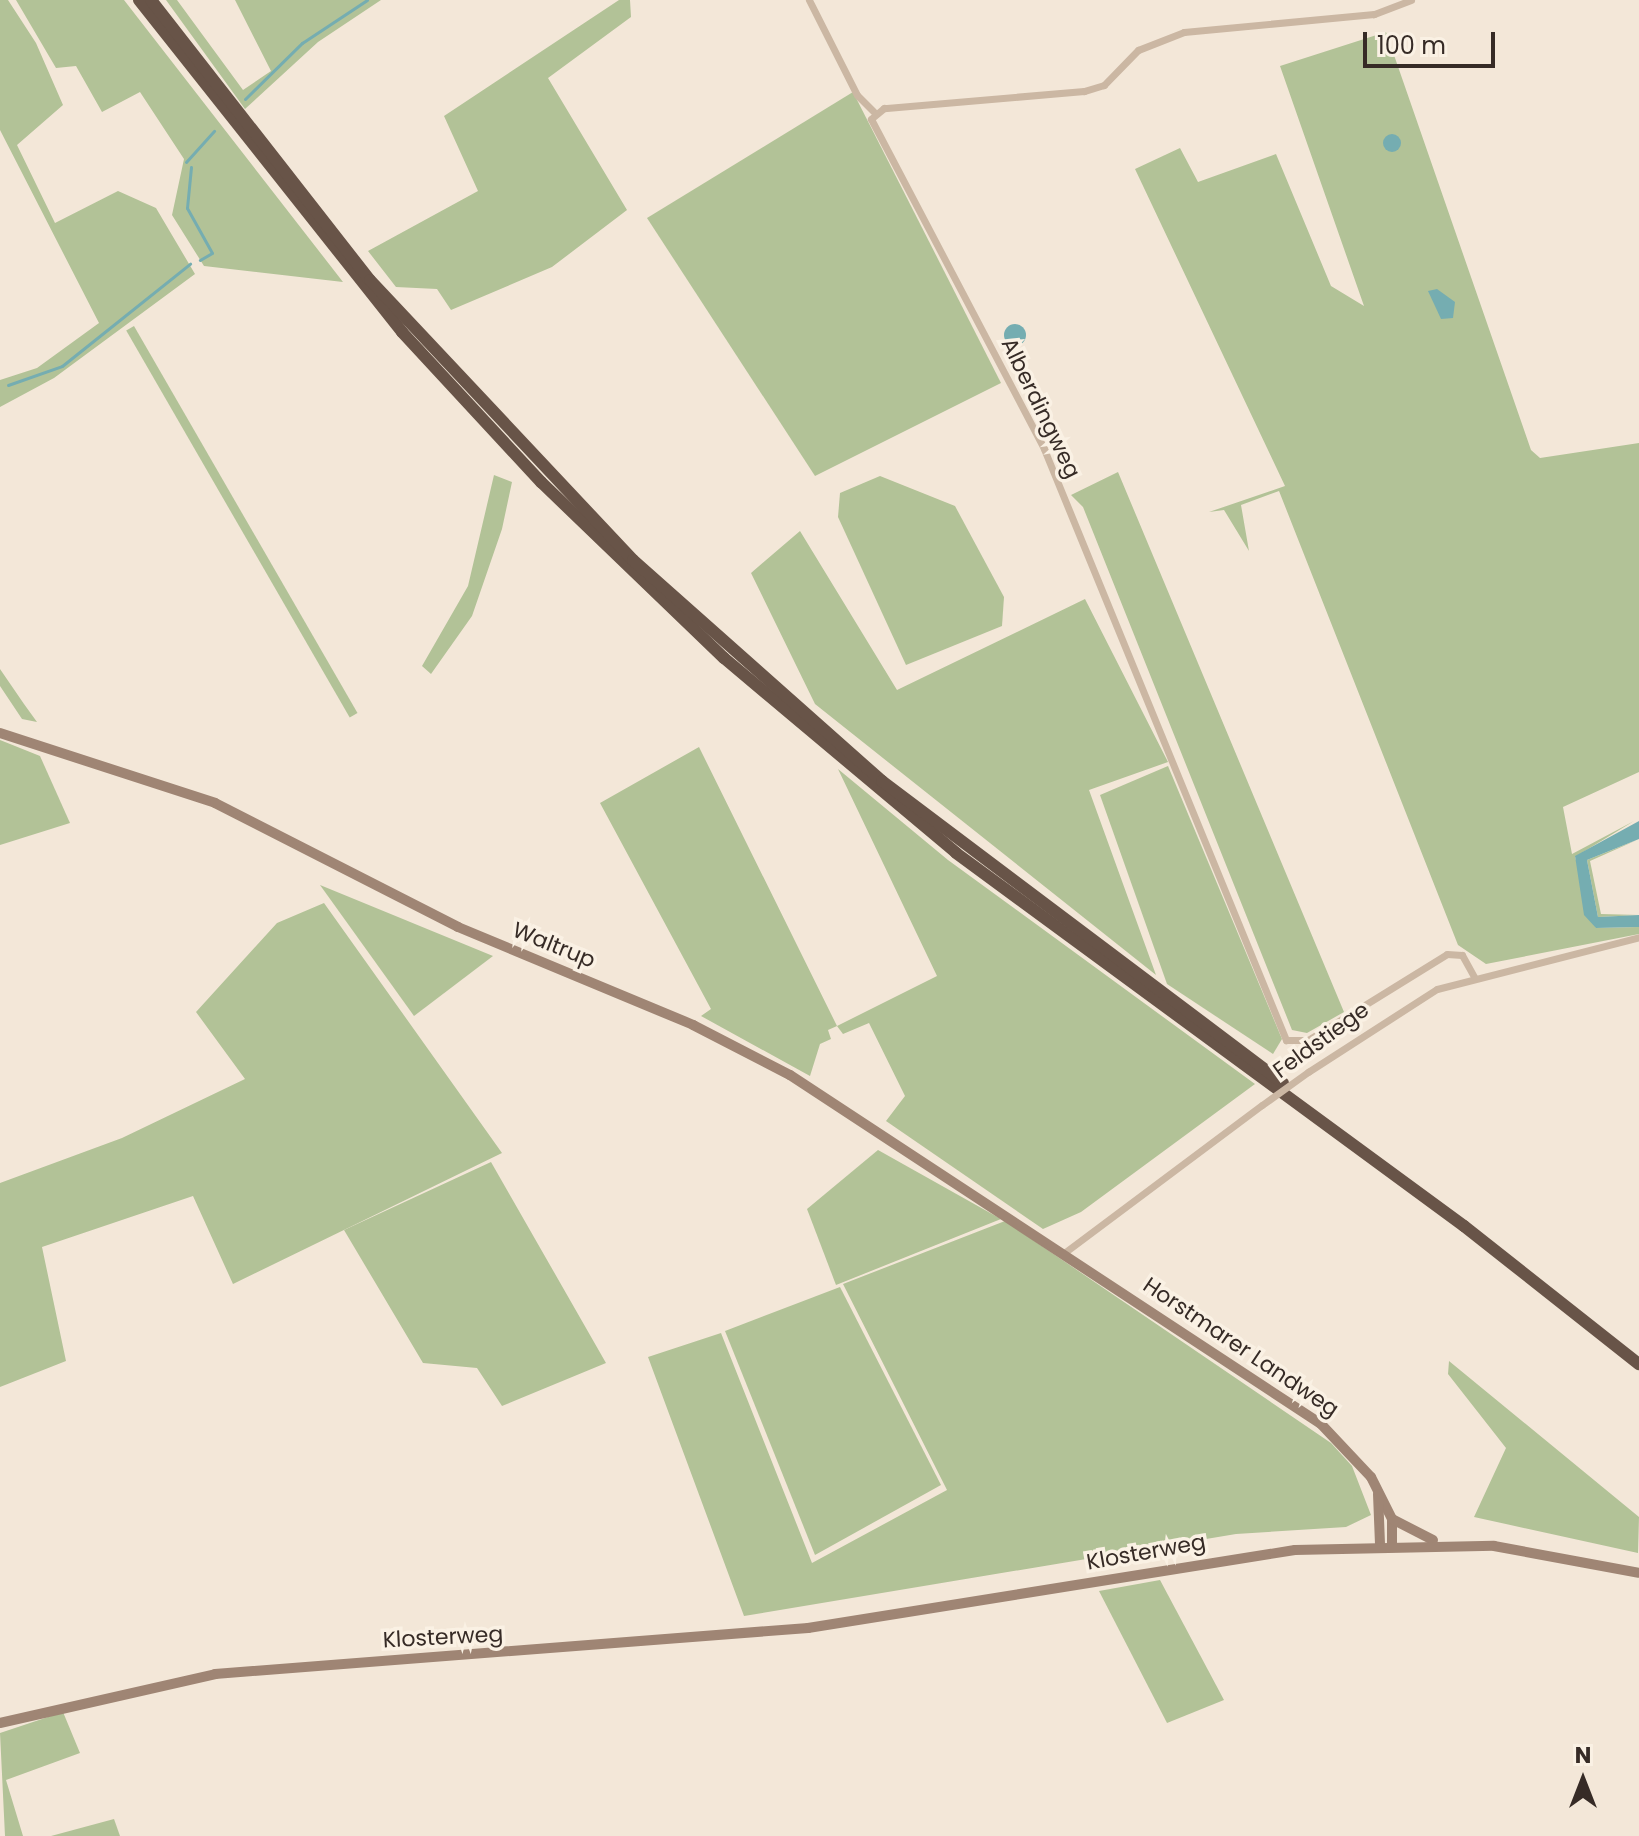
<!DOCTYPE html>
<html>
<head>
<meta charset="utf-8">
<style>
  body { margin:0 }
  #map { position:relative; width:1639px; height:1836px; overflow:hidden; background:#f3e7d8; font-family:Poppins,sans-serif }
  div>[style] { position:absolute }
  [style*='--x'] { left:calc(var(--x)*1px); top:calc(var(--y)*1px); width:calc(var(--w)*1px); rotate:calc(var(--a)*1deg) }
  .green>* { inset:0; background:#b2c297; transform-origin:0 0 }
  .water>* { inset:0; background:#75adb1 }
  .round { border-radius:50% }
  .stream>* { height:3px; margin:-1.5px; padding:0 1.5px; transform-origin:1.5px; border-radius:1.5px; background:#75adb1 }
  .minor>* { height:7px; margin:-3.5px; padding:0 3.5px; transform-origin:3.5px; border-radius:3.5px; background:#cbb7a3 }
  .secondary>* { height:10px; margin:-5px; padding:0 5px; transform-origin:5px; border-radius:5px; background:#9f8574 }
  .trunk>* { height:12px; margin:-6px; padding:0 6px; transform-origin:6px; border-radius:6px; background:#685448 }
  .minor-bridge>* { height:7px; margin:-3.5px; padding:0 3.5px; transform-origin:3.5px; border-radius:3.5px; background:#cbb7a3 }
  span { translate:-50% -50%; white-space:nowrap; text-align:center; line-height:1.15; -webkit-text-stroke:7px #faf1e4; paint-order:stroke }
  .street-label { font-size:22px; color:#362b26 }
  .north { position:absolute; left:1543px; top:1740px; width:80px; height:80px; -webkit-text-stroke:6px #faf1e4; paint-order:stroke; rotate:0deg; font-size:22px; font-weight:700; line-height:32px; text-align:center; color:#362b26 }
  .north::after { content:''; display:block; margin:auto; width:28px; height:36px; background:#362b26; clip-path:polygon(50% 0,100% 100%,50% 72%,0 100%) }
  .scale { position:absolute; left:1363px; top:32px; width:132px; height:36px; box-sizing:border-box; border:4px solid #362b26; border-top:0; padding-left:10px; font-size:24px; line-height:28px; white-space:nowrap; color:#362b26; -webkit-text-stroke:6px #faf1e4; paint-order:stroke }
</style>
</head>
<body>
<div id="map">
  <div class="green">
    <i style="clip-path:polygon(0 0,8px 0,36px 43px,63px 105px,17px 145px,55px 223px,118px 191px,156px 208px,195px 274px,54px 378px,0 407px,0 380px,37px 368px,99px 323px,0 130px)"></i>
    <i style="clip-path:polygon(16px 0,124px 0,343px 282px,204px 266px,172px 215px,184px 159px,140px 92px,102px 112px,76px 66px,56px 68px)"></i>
    <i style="clip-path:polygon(166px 0,177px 0,243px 90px,271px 71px,235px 0,381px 0,318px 42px,245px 109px)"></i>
    <i style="clip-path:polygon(619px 0,630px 0,631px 17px,548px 78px,627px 210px,552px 267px,451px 310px,437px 289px,396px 287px,368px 251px,478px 191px,444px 116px)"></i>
    <i style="clip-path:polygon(1386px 32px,1531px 450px,1540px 458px,1639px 443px,1639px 772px,1563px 807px,1572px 854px,1634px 821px,1575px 857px,1596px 928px,1639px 927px,1639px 934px,1486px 964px,1458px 945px,1279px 491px,1241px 505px,1249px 551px,1224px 510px,1209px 512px,1285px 486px,1135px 169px,1180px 148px,1198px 182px,1276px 154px,1331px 286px,1364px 306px,1280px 66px)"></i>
    <i style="clip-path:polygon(853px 92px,1001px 383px,815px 476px,647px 218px)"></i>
    <i style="left:134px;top:326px;width:447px;height:9px;rotate:60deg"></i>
    <i style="clip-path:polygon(1118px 472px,1344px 1012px,1307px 1033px,1292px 1030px,1083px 507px,1071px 495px)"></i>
    <i style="clip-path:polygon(494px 475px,512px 482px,502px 529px,472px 616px,431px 674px,422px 666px,468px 586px)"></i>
    <i style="clip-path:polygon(880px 476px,955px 506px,1004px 597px,1002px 626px,906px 665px,838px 517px,840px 493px)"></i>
    <i style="clip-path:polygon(800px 531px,897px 690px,1085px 599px,1168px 762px,1089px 790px,1156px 975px,815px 704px,751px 573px)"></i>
    <i style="clip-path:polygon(0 669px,24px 704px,37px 722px,22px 719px,0 686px)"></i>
    <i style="clip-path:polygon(0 740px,40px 756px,70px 823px,0 845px)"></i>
    <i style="clip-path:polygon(699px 747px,837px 1026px,937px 976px,838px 769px,948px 860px,1255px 1084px,1081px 1212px,1043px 1229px,886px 1121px,905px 1096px,869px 1023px,843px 1034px,837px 1026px,828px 1030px,831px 1039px,820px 1044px,810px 1076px,701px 1016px,711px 1009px,600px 803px)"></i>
    <i style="clip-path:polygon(1168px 766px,1282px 1039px,1273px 1054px,1167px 984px,1100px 795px)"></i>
    <i style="clip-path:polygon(1637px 840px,1590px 861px,1601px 914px,1639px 915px,1598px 917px,1587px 860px)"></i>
    <i style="clip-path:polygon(320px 885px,493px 956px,414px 1016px)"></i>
    <i style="clip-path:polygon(324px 903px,502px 1153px,233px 1284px,193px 1196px,42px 1247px,66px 1361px,0 1387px,0 1183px,122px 1138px,245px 1079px,196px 1012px,277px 923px)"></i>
    <i style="clip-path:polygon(878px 1150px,1001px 1219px,836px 1285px,807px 1209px)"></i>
    <i style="clip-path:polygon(491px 1162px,606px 1363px,502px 1406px,477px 1368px,423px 1363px,344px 1230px)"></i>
    <i style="clip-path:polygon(1005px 1221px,1331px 1443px,1352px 1466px,1371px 1515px,1346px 1527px,1236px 1534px,744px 1616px,648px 1357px,721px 1333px,812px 1563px,947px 1490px,843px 1284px)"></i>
    <i style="clip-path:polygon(840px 1287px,941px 1485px,815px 1555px,725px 1331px)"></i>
    <i style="clip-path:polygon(1449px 1361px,1639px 1517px,1638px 1553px,1474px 1517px,1506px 1448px,1448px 1374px)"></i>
    <i style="clip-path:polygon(1160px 1580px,1224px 1700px,1167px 1723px,1099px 1591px)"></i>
    <i style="clip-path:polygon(63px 1712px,80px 1753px,6px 1780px,23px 1836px,5px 1836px,0 1733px)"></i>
    <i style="clip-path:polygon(114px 1819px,120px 1836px,51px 1836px)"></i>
  </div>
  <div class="water">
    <i class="round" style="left:1383px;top:134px;width:18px;height:18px"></i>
    <i style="clip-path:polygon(1437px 289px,1455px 302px,1453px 318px,1441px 319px,1428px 291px)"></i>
    <i class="round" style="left:1004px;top:324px;width:22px;height:22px"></i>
    <i style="clip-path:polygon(1639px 821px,1639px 839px,1587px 860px,1598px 917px,1639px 915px,1639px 927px,1596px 928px,1584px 915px,1575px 856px)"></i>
  </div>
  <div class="stream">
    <i style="--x:245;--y:99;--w:80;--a:-44.5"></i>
    <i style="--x:302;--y:43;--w:78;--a:-33.5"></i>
    <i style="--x:186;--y:162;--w:42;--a:-47.9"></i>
    <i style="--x:191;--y:167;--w:41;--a:95.6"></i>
    <i style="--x:187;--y:208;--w:51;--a:60.9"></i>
    <i style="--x:212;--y:253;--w:14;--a:150"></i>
    <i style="--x:8;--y:385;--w:57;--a:-19.4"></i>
    <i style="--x:62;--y:366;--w:164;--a:-38.6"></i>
  </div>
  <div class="minor">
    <i style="--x:809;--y:0;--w:106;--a:63.2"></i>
    <i style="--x:857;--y:95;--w:23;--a:45"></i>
    <i style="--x:1411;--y:0;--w:40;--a:159"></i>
    <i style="--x:1374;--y:14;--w:191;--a:174.6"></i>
    <i style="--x:1184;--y:32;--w:49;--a:158.6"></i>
    <i style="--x:1138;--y:50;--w:49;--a:134.2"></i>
    <i style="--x:1104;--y:85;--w:21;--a:163"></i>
    <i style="--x:1084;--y:91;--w:201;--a:175.1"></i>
    <i style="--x:884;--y:108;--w:17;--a:140"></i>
    <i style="--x:871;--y:119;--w:373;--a:62.3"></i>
    <i style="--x:1044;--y:449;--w:639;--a:67.73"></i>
    <i style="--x:1286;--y:1040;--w:22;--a:0"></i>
    <i style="--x:1308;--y:1040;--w:163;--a:-31.7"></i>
    <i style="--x:1447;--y:954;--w:15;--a:4"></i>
    <i style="--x:1462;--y:955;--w:25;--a:61"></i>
    <i style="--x:1308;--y:1072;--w:153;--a:-32.8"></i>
    <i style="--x:1437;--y:989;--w:209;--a:-14.4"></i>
    <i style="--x:1064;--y:1253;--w:247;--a:-36.8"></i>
  </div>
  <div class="secondary">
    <i style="--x:0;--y:733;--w:226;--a:18"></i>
    <i style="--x:215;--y:803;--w:273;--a:27"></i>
    <i style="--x:458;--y:927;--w:255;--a:22.6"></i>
    <i style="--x:693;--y:1025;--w:109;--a:27.3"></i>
    <i style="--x:790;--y:1075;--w:635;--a:33.31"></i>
    <i style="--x:1321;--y:1424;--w:73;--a:46.7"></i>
    <i style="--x:1371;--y:1477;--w:47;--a:63.4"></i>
    <i style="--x:1392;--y:1519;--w:25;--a:90"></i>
    <i style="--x:1378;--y:1494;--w:50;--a:87.7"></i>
    <i style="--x:1392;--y:1519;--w:46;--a:27.1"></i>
    <i style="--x:0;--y:1723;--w:221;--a:-12.8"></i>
    <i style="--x:215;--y:1674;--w:595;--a:-4.44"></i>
    <i style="--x:808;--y:1628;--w:493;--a:-9.1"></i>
    <i style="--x:1295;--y:1550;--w:199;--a:-1.2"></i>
    <i style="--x:1494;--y:1546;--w:147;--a:10.5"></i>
  </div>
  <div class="trunk">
    <i style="--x:139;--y:0;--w:424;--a:51.6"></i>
    <i style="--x:402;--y:332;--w:205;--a:47.2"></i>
    <i style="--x:541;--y:482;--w:254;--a:43.9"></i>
    <i style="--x:724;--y:658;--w:303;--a:40"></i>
    <i style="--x:956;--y:853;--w:630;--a:36.29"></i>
    <i style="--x:1464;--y:1226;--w:223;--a:38.3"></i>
    <i style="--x:151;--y:0;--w:355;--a:52"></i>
    <i style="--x:370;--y:280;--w:384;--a:46.8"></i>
    <i style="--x:633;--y:560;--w:333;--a:41.6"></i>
    <i style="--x:882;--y:781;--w:502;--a:36.98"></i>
  </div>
  <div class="minor-bridge">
    <i style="--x:1262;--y:1105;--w:57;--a:-35.7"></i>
  </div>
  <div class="street-label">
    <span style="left:1041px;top:408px;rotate:64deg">Alberdingweg</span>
    <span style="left:554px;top:945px;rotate:22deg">Waltrup</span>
    <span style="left:1321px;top:1040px;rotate:-36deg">Feldstiege</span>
    <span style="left:1241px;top:1347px;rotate:34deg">Horstmarer Landweg</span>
    <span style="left:1146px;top:1552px;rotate:-10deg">Klosterweg</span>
    <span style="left:443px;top:1637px;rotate:-3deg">Klosterweg</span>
  </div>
  <div class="north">N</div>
  <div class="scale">100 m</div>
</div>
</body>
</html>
